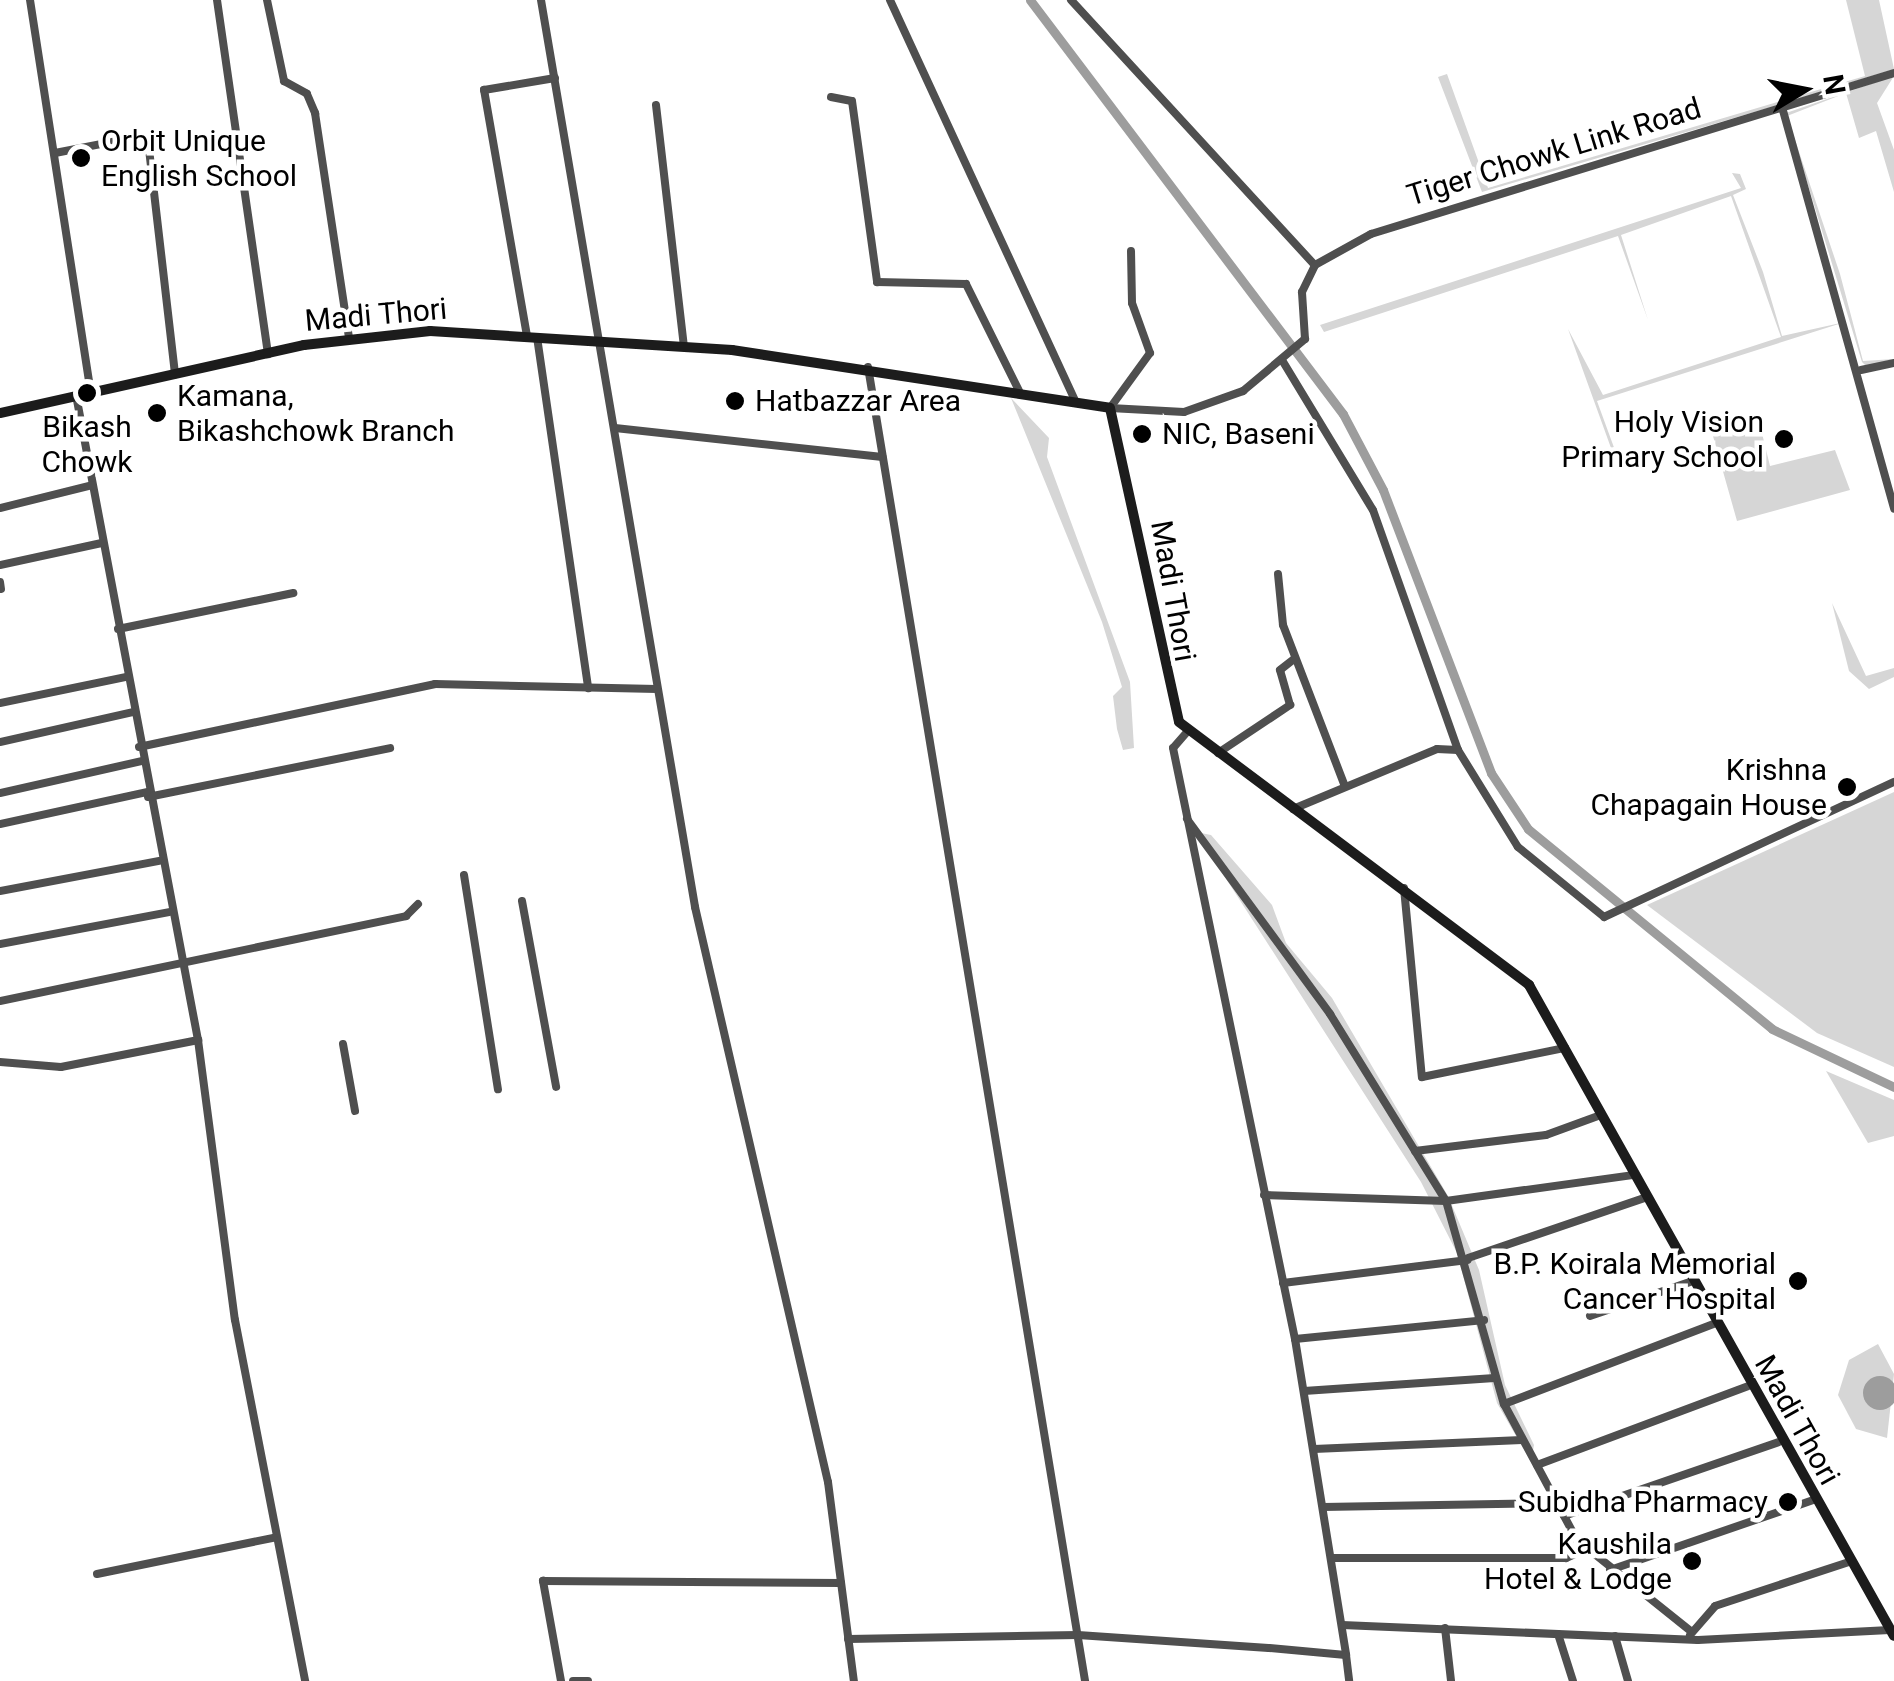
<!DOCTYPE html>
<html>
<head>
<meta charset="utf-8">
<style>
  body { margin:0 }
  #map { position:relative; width:1894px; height:1681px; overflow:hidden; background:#fff; font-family:Roboto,sans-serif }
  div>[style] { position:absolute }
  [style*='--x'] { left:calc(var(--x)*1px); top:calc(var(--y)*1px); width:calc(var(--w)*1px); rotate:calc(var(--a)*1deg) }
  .green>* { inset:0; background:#d6d6d6 }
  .water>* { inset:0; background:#9d9d9d }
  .round { border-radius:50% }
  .canal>* { height:9px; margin:-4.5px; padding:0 4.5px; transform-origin:4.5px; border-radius:4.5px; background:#9d9d9d }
  .street>* { height:8px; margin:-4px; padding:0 4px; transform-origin:4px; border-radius:4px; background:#4f4f4f }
  .secondary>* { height:10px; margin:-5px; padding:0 5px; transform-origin:5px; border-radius:5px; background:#1c1c1c }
  .dots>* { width:28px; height:28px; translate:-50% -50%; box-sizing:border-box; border:5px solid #fff; border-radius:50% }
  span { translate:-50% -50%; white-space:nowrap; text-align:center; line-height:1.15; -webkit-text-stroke:9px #fff; paint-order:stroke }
  .poi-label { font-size:30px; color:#000 }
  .left { translate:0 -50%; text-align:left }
  .right { translate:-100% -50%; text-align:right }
  .street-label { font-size:30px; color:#000 }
  .north { position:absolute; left:1754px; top:40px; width:100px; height:100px; -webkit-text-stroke:8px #fff; paint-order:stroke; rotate:80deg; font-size:28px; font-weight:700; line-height:40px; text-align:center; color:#000 }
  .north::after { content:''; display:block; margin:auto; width:35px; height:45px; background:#000; clip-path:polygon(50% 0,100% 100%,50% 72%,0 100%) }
</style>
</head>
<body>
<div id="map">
  <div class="green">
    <i style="clip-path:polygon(1846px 0,1879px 0,1894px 69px,1768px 108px,1482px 192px,1438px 77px,1447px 74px,1488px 188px,1865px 76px)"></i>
    <i style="clip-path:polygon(1894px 76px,1877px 103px,1894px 150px,1894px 192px,1876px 131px,1859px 138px,1846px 93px,1787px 116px,1840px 274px,1863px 361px,1894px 359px,1866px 366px,1862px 362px,1786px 113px)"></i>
    <i style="clip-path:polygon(1732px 173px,1740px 174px,1746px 189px,1733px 195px,1763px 272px,1782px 336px,1845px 322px,1597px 401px,1616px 453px,1573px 460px,1611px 448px,1568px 329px,1603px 395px,1781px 337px,1731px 196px,1621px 235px,1648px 320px,1618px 236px,1324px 332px,1320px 325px,1741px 188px)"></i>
    <i style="clip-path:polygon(1011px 398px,1049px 438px,1047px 457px,1130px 682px,1134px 748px,1123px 750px,1117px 729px,1113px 696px,1122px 687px,1102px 622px)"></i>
    <i style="clip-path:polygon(1758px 417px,1770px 466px,1835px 450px,1850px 490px,1737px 521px,1711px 429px)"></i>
    <i style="clip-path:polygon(1832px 603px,1866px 676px,1894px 668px,1894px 677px,1869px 689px,1849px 671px)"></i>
    <i style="clip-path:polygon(1894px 792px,1894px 1067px,1817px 1033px,1647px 905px)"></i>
    <i style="clip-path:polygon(1196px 832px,1211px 835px,1272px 905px,1286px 943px,1332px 998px,1448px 1196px,1479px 1270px,1505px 1385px,1534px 1445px,1531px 1462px,1497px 1403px,1457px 1253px,1421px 1182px)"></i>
    <i style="clip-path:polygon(1826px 1071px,1894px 1100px,1894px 1136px,1868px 1143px)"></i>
    <i style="clip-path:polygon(1878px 1344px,1894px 1374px,1887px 1438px,1856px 1429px,1838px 1395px,1849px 1360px)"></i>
  </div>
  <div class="water">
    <i class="round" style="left:1863px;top:1376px;width:34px;height:34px"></i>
  </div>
  <div class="canal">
    <i style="--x:1030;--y:0;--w:519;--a:52.91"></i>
    <i style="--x:1343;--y:414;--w:86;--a:62.2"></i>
    <i style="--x:1383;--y:490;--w:303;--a:69.1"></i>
    <i style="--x:1491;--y:773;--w:67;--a:56.5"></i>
    <i style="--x:1528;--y:829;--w:315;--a:39.3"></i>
    <i style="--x:1772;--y:1029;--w:135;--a:25.4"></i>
  </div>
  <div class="street">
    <i style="--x:30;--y:0;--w:398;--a:81.2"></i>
    <i style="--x:217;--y:0;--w:358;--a:81.8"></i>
    <i style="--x:267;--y:0;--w:83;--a:78.1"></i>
    <i style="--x:284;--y:81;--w:26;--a:29"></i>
    <i style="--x:307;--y:94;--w:21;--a:67"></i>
    <i style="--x:315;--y:113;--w:228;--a:81.4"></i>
    <i style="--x:541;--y:0;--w:920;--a:80.36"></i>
    <i style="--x:695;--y:907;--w:590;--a:76.98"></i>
    <i style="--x:828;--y:1482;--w:201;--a:82.6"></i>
    <i style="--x:890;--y:0;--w:441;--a:65.2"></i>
    <i style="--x:1071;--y:0;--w:360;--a:47.4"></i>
    <i style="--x:831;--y:97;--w:21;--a:11"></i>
    <i style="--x:852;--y:101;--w:183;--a:82.1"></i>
    <i style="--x:877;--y:282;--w:89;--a:1.3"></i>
    <i style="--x:966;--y:284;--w:119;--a:63.6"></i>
    <i style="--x:656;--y:105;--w:243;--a:83.4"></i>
    <i style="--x:1782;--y:107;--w:417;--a:74.4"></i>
    <i style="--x:55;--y:153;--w:62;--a:-11.1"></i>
    <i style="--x:116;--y:141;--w:34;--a:14"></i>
    <i style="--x:149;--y:149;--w:227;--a:83.4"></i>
    <i style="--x:527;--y:336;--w:250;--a:-99.9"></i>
    <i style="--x:484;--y:90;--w:72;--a:-9.6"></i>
    <i style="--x:537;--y:337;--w:355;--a:81.7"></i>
    <i style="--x:1282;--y:360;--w:175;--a:58.8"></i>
    <i style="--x:1373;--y:510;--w:255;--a:70.5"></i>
    <i style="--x:868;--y:367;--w:1332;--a:80.62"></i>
    <i style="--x:1861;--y:370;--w:34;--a:-12"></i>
    <i style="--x:76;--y:395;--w:656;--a:79.29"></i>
    <i style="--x:198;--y:1040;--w:282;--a:82.5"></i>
    <i style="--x:235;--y:1320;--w:368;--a:79"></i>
    <i style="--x:1110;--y:408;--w:74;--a:3.1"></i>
    <i style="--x:1184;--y:412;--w:63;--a:-19.6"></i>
    <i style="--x:1243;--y:391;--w:81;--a:-40"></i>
    <i style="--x:1305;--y:339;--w:47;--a:-93.7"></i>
    <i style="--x:1302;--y:292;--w:30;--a:-64"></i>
    <i style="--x:1315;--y:265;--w:64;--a:-29"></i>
    <i style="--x:1371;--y:234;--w:547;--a:-17.11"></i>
    <i style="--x:1110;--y:408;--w:68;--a:-54"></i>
    <i style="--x:1150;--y:353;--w:53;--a:-109.8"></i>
    <i style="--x:1132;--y:303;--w:52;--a:-91.1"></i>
    <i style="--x:615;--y:428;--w:269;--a:6.2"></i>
    <i style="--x:0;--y:508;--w:95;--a:-14"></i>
    <i style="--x:0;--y:565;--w:104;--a:-12.2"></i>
    <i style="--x:1278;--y:574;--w:51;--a:84.4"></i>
    <i style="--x:1283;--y:625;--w:170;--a:69"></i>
    <i style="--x:0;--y:582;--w:7;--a:82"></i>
    <i style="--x:118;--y:629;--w:179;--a:-11.6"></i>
    <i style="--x:0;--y:703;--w:129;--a:-11.7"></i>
    <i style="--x:1187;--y:732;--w:21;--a:131"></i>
    <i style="--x:1173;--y:748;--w:603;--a:78.34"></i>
    <i style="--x:1295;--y:1339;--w:320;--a:80.8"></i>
    <i style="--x:0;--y:742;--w:136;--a:-12.7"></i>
    <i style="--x:139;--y:747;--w:303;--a:-12"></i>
    <i style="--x:435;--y:684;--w:222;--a:1.3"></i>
    <i style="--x:1218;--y:753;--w:87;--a:-33.7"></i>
    <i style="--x:1290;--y:705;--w:36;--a:-106"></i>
    <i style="--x:1280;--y:670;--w:18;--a:-38"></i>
    <i style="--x:0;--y:793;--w:146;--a:-12.7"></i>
    <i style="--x:148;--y:797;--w:247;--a:-11.4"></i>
    <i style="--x:1293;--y:809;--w:156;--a:-22.6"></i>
    <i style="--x:1437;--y:749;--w:21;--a:3"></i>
    <i style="--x:1458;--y:750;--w:114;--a:58.3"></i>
    <i style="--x:1518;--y:847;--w:111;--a:39.1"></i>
    <i style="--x:1604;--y:917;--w:320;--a:-25"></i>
    <i style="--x:1187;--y:819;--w:242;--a:53.7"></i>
    <i style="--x:1330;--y:1014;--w:220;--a:58.2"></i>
    <i style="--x:1446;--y:1201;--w:211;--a:74.1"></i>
    <i style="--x:1504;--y:1404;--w:154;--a:61.8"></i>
    <i style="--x:1577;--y:1540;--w:147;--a:38.7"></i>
    <i style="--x:0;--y:824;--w:150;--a:-12.3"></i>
    <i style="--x:464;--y:875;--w:217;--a:81"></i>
    <i style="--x:1404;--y:888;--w:190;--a:84.6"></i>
    <i style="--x:1422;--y:1077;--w:146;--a:-11.5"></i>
    <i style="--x:0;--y:891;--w:162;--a:-10.7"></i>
    <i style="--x:522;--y:901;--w:189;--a:79.6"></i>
    <i style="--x:0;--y:944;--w:172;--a:-10.7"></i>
    <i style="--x:0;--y:1001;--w:415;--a:-11.8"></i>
    <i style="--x:406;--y:916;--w:17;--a:-45"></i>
    <i style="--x:343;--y:1044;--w:68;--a:79.8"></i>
    <i style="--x:0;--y:1062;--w:61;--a:4.7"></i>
    <i style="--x:61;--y:1067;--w:140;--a:-11.1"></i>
    <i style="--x:1415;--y:1151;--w:132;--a:-7"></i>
    <i style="--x:1546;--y:1135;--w:59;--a:-20"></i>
    <i style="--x:1264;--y:1195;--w:182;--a:1.9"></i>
    <i style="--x:1446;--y:1201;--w:190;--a:-7.9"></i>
    <i style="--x:1468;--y:1258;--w:189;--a:-18.8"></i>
    <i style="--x:1283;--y:1283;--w:186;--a:-7.1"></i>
    <i style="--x:1590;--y:1316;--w:109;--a:-18.8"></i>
    <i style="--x:1295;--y:1339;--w:190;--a:-5.7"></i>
    <i style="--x:1304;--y:1391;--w:191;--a:-3.9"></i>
    <i style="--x:1504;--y:1404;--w:227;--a:-20.9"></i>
    <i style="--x:1314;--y:1449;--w:208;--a:-2.5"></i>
    <i style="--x:1537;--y:1465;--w:225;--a:-20.5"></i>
    <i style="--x:1323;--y:1507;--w:235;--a:-1"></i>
    <i style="--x:1564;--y:1516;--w:227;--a:-19"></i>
    <i style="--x:1331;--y:1558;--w:235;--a:0"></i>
    <i style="--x:1566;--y:1558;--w:20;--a:-24"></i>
    <i style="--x:1610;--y:1570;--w:215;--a:-19"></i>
    <i style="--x:97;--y:1574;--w:180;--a:-11.6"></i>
    <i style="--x:1342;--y:1625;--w:356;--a:2.4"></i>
    <i style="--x:1698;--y:1640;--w:192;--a:-3"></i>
    <i style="--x:1445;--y:1628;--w:53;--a:83.5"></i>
    <i style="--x:1558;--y:1634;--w:49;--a:72.3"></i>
    <i style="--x:1690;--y:1635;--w:38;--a:-49"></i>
    <i style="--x:1715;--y:1606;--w:141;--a:-18.2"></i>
    <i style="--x:1615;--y:1636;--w:47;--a:73.9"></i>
    <i style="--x:848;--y:1639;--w:230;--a:-1"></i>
    <i style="--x:1078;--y:1635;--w:191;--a:3.9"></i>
    <i style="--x:1269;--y:1648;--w:77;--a:5.2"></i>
    <i style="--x:1346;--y:1655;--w:26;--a:83"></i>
    <i style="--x:561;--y:1681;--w:102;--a:-100.2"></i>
    <i style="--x:543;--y:1581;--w:298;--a:0.4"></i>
    <i style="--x:573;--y:1681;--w:15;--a:0"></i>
  </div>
  <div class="secondary">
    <i style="--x:0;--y:413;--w:312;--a:-12.6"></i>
    <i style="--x:304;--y:345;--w:127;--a:-6.3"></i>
    <i style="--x:430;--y:331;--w:303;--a:3.6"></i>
    <i style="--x:732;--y:350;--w:382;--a:8.7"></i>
    <i style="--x:1110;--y:408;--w:321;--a:77.6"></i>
    <i style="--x:1179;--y:722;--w:438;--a:36.9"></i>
    <i style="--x:1529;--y:985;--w:746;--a:60.72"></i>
  </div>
  <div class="dots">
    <i style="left:81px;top:158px;background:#000"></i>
    <i style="left:87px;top:393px;background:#000"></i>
    <i style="left:735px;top:401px;background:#000"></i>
    <i style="left:157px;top:413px;background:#000"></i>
    <i style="left:1142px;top:434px;background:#000"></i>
    <i style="left:1784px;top:439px;background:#000"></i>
    <i style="left:1847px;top:787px;background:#000"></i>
    <i style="left:1798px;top:1281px;background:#000"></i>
    <i style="left:1788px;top:1502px;background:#000"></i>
    <i style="left:1692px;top:1561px;background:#000"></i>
  </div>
  <div class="poi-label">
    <span class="left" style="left:101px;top:158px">Orbit Unique<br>English School</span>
    <span class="left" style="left:177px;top:413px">Kamana,<br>Bikashchowk Branch</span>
    <span class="left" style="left:755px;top:401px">Hatbazzar Area</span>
    <span class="right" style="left:1764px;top:439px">Holy Vision<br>Primary School</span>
    <span style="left:87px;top:444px">Bikash<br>Chowk</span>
    <span class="left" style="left:1162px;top:434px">NIC, Baseni</span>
    <span class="right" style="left:1827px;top:787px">Krishna<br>Chapagain House</span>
    <span class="right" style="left:1776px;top:1281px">B.P. Koirala Memorial<br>Cancer Hospital</span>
    <span class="right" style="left:1768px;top:1502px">Subidha Pharmacy</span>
    <span class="right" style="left:1672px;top:1561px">Kaushila<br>Hotel &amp; Lodge</span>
  </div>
  <div class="street-label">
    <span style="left:1554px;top:152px;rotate:-17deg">Tiger Chowk Link Road</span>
    <span style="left:376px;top:315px;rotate:-5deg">Madi Thori</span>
    <span style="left:1173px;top:591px;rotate:80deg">Madi Thori</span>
    <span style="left:1797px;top:1420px;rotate:61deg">Madi Thori</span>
  </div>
  <div class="north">N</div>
</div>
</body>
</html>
